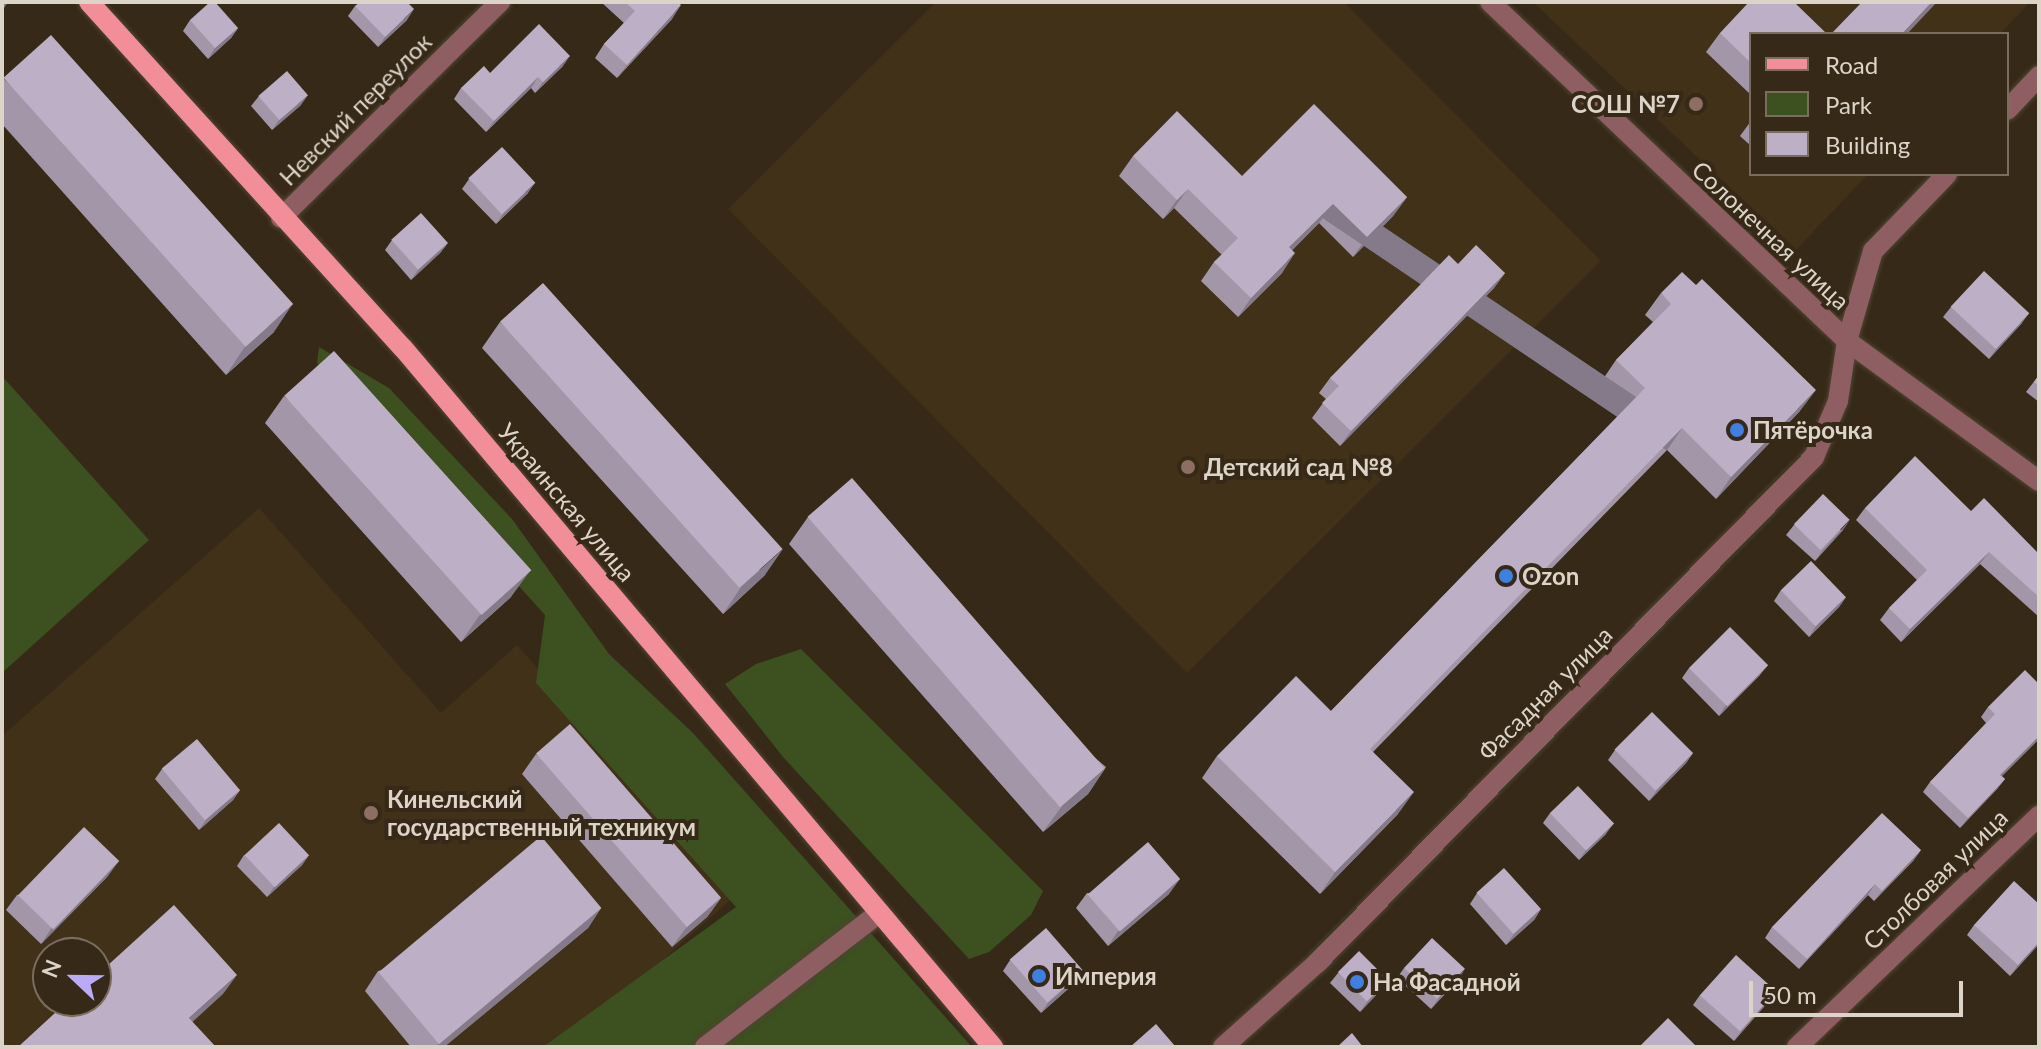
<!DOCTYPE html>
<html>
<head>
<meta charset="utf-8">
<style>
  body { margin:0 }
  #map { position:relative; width:2041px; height:1049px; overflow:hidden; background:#362917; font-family:Lato,sans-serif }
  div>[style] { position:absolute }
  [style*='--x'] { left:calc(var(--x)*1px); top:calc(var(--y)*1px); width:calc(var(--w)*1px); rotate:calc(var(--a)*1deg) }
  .built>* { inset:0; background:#423119 }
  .green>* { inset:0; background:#3c5020 }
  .roads { filter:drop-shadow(0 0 2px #514433) drop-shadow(0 0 2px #514433) }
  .minor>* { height:20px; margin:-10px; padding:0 10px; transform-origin:10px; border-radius:10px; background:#8f5e62 }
  .major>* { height:20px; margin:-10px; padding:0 10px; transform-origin:10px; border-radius:10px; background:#f28e97 }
  .wall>* { inset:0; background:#a396a9 }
  .shaded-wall>* { inset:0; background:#847a8a; transform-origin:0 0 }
  .building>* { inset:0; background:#bdafc5; transform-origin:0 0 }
  .dots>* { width:22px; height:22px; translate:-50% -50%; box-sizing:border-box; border:4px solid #362917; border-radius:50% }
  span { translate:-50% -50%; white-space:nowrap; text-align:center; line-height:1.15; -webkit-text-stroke:8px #362917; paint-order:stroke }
  .poi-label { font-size:24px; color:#ddd4c9; font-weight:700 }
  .right { translate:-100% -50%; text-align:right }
  .left { translate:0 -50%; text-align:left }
  .street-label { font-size:24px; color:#ddd4c9 }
  .frame { position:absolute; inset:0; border:4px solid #ddd4c9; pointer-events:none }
  .legend { position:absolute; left:1749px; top:32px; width:260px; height:144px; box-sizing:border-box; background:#362917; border:2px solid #796d5e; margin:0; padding:10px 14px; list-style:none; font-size:24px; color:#ddd4c9 }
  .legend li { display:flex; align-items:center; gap:16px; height:40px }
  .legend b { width:40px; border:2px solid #796d5e }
  .north { position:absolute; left:32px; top:937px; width:80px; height:80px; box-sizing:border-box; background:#362917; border:2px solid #796d5e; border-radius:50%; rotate:292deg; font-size:22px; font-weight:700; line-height:32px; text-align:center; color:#ddd4c9 }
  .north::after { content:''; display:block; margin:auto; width:28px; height:36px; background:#b9abf7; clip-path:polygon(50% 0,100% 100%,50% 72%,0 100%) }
  .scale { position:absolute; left:1749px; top:981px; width:214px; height:36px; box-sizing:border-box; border:4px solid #ddd4c9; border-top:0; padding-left:10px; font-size:24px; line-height:28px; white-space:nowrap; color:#ddd4c9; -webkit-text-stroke:6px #362917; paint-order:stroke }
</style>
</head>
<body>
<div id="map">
  <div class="built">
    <i style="clip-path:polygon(936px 2px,1344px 2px,1601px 261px,1187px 673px,728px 209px)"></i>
    <i style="clip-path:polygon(1533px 2px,2030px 2px,2000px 34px,1751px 34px,1751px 174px,1868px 174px,1796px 250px)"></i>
    <i style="clip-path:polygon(evenodd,259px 508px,441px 713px,517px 645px,737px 894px,565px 1047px,2px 1047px,2px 736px,259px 508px,48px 953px,96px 953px,96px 1001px,48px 1001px,48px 953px)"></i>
  </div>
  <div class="green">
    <i style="clip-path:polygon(319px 347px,389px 388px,512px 519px,609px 654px,693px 733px,972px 1047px,543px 1047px,736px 907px,536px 683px,545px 615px,317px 363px)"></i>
    <i style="clip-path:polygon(2px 376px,149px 540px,2px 673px)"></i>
    <i style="clip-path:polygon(801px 649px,1043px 891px,1031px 915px,989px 952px,969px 959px,783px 757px,725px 684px,756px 664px)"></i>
  </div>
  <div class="roads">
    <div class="minor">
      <i style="--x:1490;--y:2;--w:492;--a:43.5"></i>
      <i style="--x:1847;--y:341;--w:238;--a:36.1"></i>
      <i style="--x:2007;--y:110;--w:47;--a:-46.7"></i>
      <i style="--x:281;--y:218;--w:308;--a:-44.6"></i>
      <i style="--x:705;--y:1047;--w:220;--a:-37.6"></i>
      <i style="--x:1223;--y:1047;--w:126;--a:-41.8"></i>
      <i style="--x:1317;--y:963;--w:709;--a:-45.51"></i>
      <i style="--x:1814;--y:457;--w:61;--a:-66.8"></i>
      <i style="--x:1838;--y:401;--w:61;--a:-81.5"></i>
      <i style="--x:1847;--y:341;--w:94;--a:-73.9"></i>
      <i style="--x:1873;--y:251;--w:107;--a:-46.1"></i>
      <i style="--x:1797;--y:1047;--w:335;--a:-43.7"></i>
    </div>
    <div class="major">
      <i style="--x:89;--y:2;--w:467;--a:47.8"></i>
      <i style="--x:403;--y:348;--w:915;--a:49.83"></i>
    </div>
  </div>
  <div class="wall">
    <i style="clip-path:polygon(601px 2px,677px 2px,672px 19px,617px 78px,595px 58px,604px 44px,624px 23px)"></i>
    <i style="clip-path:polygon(355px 6px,407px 20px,378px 47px,348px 16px)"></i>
    <i style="clip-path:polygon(190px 20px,238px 28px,231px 38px,208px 59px,183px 31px)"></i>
    <i style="clip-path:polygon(1720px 33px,1751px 34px,1751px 95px,1706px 52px)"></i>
    <i style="clip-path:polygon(563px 66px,535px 93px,531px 88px,486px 132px,454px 99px,461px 88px,490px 73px)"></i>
    <i style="clip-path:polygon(3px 78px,274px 332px,226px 375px,2px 124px,2px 80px)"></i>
    <i style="clip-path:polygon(259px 96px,301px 105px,272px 130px,251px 106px)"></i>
    <i style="clip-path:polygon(1751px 121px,1751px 146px,1740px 136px)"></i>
    <i style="clip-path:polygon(1133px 156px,1242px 176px,1407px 197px,1393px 216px,1353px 257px,1319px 223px,1292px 250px,1282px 273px,1238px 317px,1201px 281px,1214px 262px,1222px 255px,1174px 208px,1163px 219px,1119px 176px)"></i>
    <i style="clip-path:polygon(469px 179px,528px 193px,496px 224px,462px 189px)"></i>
    <i style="clip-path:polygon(392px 240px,448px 243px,440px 253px,411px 280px,385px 250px)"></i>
    <i style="clip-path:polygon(1458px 264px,1505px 273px,1494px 288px,1340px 446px,1312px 418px,1326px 399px,1319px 393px,1330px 378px)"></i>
    <i style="clip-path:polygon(1661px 293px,1800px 411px,1716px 499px,1667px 450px,1373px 752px,1398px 814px,1320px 894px,1202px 778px,1217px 756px,1331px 711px,1627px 407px,1601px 382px,1616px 360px,1653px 322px,1645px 315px)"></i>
    <i style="clip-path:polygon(1951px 307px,2022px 323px,1989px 359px,1943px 317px)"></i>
    <i style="clip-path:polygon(500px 322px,765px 575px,723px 614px,482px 348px)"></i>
    <i style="clip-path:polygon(2039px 375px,2039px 402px,2026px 392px)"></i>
    <i style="clip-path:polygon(284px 396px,511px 597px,461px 642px,265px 423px)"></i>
    <i style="clip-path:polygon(1865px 508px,1971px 511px,2039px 554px,2039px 617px,1980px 564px,1901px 642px,1880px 620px,1889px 608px,1917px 580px,1856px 520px)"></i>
    <i style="clip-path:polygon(808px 517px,1106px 767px,1088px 794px,1043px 832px,789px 544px)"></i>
    <i style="clip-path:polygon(1794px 525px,1843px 530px,1815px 561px,1786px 535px)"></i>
    <i style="clip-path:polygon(1781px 590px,1846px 597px,1839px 607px,1809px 637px,1774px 601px)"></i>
    <i style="clip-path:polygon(1689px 668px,1760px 675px,1719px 716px,1682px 678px)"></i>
    <i style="clip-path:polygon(2039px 684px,2039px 739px,2002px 776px,2005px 779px,1997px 789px,1960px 828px,1923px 792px,1930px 782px,1986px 723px,1981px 717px,1988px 707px)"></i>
    <i style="clip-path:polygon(1615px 750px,1693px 753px,1686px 763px,1649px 801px,1608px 760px)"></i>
    <i style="clip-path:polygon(536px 754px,721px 898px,707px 917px,672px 947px,522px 774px)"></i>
    <i style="clip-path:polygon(162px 769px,240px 790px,233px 800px,199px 830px,155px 779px)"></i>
    <i style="clip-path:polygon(1550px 813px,1606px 834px,1579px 860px,1543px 823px)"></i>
    <i style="clip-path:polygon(1921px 850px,1913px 861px,1874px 901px,1868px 895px,1799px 969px,1765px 938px,1772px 927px)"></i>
    <i style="clip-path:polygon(244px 855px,309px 855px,302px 865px,267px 897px,237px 866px)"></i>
    <i style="clip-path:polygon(108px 876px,41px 944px,6px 910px,17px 895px)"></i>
    <i style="clip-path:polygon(1087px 893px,1169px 894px,1108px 946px,1076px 908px)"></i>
    <i style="clip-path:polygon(1477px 893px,1541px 909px,1534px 920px,1506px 945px,1470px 904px)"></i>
    <i style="clip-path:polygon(2039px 904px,2039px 944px,2010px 976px,1967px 935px,1974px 925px)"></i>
    <i style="clip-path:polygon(601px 908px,588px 928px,444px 1047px,411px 1047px,365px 991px,378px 971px)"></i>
    <i style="clip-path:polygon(1010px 960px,1077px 981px,1041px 1013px,1003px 971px)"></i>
    <i style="clip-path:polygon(1404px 968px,1458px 980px,1431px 1009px,1397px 978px)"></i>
    <i style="clip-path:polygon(1338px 973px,1381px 990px,1360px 1012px,1330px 983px)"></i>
    <i style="clip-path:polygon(1700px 995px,1769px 1001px,1734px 1041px,1693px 1005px)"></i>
  </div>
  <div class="shaded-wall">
    <i style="clip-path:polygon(4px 2px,8px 2px,2px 11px,2px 4px)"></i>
    <i style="clip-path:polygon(1932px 2px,1937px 2px,1907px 34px,1902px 34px)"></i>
    <i style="clip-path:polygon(681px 5px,672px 19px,617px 78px,627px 65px)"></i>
    <i style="clip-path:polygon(414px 9px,407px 20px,378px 47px,385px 37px)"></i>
    <i style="clip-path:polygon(238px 28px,231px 38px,208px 59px,215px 48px)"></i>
    <i style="clip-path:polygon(570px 56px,563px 66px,535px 93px,543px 82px)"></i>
    <i style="clip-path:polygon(538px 77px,531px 88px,486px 132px,494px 121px)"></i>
    <i style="clip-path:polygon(308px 95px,301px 105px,272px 130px,279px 120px)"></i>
    <i style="clip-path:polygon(535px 183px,528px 193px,496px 224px,503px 214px)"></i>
    <i style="clip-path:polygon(1188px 189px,1174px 208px,1163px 219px,1177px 200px)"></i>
    <i style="clip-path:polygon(1407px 197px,1393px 216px,1353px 257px,1367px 237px)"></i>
    <i style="clip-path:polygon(1333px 204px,1319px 223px,1276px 267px,1289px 247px)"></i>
    <i style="clip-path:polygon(448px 243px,440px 253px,411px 280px,418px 270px)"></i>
    <i style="clip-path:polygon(1295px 253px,1282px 273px,1238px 317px,1251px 298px)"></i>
    <i style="clip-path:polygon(1505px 273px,1494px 288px,1340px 446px,1351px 431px)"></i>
    <i style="clip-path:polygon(292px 305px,274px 332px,226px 375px,244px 348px)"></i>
    <i style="clip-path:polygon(2029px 313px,2022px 323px,1989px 359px,1996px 349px)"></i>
    <i style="clip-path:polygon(1816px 390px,1800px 411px,1716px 499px,1731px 477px)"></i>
    <i style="left:1682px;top:428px;width:27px;height:448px;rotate:124deg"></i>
    <i style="clip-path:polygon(1850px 520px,1843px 530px,1815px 561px,1822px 551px)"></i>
    <i style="clip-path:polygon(783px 549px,765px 575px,723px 614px,741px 587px)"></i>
    <i style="clip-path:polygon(1989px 552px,1980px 564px,1901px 642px,1910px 629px)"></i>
    <i style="clip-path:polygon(530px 571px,511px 597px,461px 642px,479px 616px)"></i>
    <i style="clip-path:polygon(1846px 597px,1839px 607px,1809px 637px,1816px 626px)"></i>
    <i style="clip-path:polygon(1768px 665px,1760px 675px,1719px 716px,1726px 705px)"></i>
    <i style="clip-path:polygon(2039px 736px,2039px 739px,1993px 785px,2000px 775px)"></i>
    <i style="clip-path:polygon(1693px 753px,1686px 763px,1649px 801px,1657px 790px)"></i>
    <i style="clip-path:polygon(1106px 767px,1088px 794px,1043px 832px,1062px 806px)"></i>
    <i style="clip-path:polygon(2005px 779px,1997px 789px,1960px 828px,1968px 818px)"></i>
    <i style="clip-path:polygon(240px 790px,233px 800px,199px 830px,206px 820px)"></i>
    <i style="clip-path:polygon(1414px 792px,1398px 814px,1320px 894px,1335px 872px)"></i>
    <i style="clip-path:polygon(1614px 823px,1606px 834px,1579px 860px,1586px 850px)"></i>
    <i style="clip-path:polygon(1921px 850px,1913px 861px,1874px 901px,1882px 891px)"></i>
    <i style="clip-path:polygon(309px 855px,302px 865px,267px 897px,274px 887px)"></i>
    <i style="clip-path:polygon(119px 861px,108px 876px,41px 944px,51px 929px)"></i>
    <i style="clip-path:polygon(1180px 879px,1169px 894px,1108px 946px,1118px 931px)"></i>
    <i style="clip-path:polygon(1875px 884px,1868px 895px,1799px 969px,1807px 959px)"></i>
    <i style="clip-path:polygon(721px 898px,707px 917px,672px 947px,686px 928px)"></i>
    <i style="clip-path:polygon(601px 908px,588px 928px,444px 1047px,436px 1047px,438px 1044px)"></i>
    <i style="clip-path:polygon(1541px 909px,1534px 920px,1506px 945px,1514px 934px)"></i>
    <i style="clip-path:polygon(2039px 942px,2039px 944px,2010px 976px,2018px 965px)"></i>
    <i style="clip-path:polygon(1465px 969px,1458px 980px,1431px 1009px,1438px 999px)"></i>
    <i style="clip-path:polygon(1084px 971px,1077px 981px,1041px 1013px,1048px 1003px)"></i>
    <i style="clip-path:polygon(237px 975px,223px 994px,176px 1037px,189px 1018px)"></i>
    <i style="clip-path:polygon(1388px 980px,1381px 990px,1360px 1012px,1367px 1002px)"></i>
    <i style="clip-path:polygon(1776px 991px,1769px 1001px,1734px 1041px,1741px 1031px)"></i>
  </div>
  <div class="building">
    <i style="clip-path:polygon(210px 2px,215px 2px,238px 28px,215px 48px,190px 20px)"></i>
    <i style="clip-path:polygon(360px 2px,407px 2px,414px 9px,385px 37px,355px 6px)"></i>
    <i style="clip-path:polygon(625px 2px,677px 2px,681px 5px,627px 65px,604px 44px,635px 11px)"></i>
    <i style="clip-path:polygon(1749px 2px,1794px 2px,1827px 34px,1751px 34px,1751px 63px,1720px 33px)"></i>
    <i style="clip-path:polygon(1862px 2px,1932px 2px,1902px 34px,1831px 34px)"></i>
    <i style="clip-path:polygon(539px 24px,570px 56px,543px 82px,538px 77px,494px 121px,461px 88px,484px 66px,490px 73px)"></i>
    <i style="left:51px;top:35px;width:362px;height:64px;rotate:48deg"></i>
    <i style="left:287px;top:71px;width:32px;height:38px;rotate:49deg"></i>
    <i style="clip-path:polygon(1314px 104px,1407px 197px,1367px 237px,1333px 204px,1289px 247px,1295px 253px,1251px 298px,1214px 262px,1238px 238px,1188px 189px,1177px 200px,1133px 156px,1177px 111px,1242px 176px)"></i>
    <i style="left:502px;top:147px;width:49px;height:46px;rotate:47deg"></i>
    <i style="left:421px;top:213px;width:40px;height:40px;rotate:48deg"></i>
    <i style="clip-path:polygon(1476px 245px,1505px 273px,1351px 431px,1322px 403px,1339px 386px,1330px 378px,1449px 255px,1458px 264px)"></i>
    <i style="left:1984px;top:271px;width:62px;height:49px;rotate:43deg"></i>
    <i style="clip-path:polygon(1682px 272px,1696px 285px,1702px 279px,1816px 390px,1731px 477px,1682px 428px,1370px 749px,1414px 792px,1335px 872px,1217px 756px,1296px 676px,1331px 711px,1645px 388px,1616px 360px,1671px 304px,1661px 293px)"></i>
    <i style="left:543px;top:283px;width:358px;height:58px;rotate:48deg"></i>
    <i style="left:334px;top:351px;width:295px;height:67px;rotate:48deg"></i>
    <i style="clip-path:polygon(2039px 375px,2039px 386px,2034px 382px)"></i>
    <i style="clip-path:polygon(1915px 456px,1971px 511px,1984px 498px,2039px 554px,2039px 597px,1989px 552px,1910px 629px,1889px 608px,1927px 570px,1865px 508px)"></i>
    <i style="left:852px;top:478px;width:385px;height:59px;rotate:49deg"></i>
    <i style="left:1823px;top:494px;width:37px;height:42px;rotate:44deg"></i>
    <i style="left:1811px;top:561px;width:50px;height:42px;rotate:46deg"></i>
    <i style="left:1730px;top:627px;width:54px;height:58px;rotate:45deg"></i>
    <i style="clip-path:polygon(2025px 670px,2039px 684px,2039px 736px,2000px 775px,2005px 779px,1968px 818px,1930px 782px,1995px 714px,1988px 707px)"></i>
    <i style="left:1652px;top:712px;width:58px;height:53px;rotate:45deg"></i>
    <i style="left:570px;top:724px;width:230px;height:45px;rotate:49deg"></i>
    <i style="left:197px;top:739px;width:67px;height:46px;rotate:50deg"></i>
    <i style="left:1578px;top:786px;width:52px;height:39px;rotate:46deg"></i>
    <i style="clip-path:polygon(1882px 813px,1921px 850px,1882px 891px,1875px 884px,1807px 959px,1772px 927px)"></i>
    <i style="left:279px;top:823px;width:44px;height:47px;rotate:47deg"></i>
    <i style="left:84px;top:827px;width:49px;height:95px;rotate:44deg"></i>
    <i style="left:541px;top:836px;width:94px;height:212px;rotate:50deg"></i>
    <i style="left:1148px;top:842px;width:49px;height:80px;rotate:49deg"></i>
    <i style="left:1504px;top:868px;width:55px;height:37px;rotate:48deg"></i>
    <i style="clip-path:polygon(2014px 881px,2039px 904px,2039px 942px,2018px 965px,1974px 925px)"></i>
    <i style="clip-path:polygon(174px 905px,237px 975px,189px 1018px,216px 1047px,154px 1047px,152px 1045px,150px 1047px,18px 1047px,68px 1001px,96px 1001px,96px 976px)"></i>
    <i style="left:1046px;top:928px;width:57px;height:48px;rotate:49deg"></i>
    <i style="left:1432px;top:938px;width:45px;height:41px;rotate:43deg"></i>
    <i style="left:1359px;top:951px;width:41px;height:30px;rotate:45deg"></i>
    <i style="left:1736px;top:955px;width:54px;height:54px;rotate:42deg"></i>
    <i style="clip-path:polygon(1668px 1018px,1697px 1047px,1639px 1047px)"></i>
    <i style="clip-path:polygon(1156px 1024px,1175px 1046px,1130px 1047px)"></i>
    <i style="clip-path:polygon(1352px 1033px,1363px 1047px,1337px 1047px)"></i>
  </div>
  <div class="dots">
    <i style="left:1696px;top:104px;background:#8d6e63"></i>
    <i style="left:1737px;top:430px;background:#3f7fe0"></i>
    <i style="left:1188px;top:467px;background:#8d6e63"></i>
    <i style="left:1506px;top:576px;background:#3f7fe0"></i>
    <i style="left:371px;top:813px;background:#8d6e63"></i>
    <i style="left:1039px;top:976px;background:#3f7fe0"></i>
    <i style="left:1357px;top:982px;background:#3f7fe0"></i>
  </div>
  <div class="poi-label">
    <span class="right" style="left:1680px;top:104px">СОШ №7</span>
    <span class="left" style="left:1753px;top:430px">Пятёрочка</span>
    <span class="left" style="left:1204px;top:467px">Детский сад №8</span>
    <span class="left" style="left:1522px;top:576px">Ozon</span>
    <span class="left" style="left:387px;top:813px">Кинельский<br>государственный техникум</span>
    <span class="left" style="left:1055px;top:976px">Империя</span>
    <span class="left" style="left:1373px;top:982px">На Фасадной</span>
  </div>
  <div class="street-label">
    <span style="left:355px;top:109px;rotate:-45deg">Невский переулок</span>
    <span style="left:1771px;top:235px;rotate:43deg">Солонечная улица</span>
    <span style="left:567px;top:502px;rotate:50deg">Украинская улица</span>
    <span style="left:1545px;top:693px;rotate:-45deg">Фасадная улица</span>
    <span style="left:1935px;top:879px;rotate:-44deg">Столбовая улица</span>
  </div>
  <div class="frame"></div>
  <ul class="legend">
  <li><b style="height:10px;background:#f28e97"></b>Road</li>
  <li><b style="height:22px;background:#3c5020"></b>Park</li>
  <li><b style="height:22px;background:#bdafc5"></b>Building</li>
  </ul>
  <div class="north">N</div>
  <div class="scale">50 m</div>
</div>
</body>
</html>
